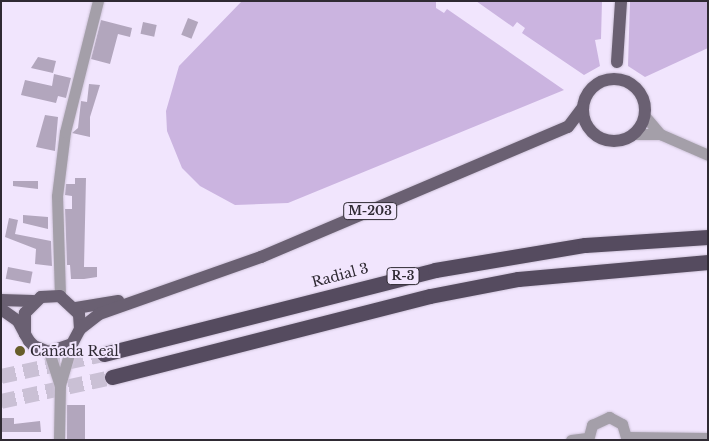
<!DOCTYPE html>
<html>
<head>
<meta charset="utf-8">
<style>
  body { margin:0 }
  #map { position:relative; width:709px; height:441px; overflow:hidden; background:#f1e5fd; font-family:"Libre Baskerville",serif }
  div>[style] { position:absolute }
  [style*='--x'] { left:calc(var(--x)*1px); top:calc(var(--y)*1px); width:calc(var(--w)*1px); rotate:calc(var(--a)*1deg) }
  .green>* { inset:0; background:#cbb4e0 }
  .building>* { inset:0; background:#b2a6bd; transform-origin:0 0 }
  .highway-tunnel>* { height:15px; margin-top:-7.5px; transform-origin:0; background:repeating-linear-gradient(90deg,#cac0d5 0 15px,transparent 0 23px) }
  .roads { filter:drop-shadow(0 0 1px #cec3d9) drop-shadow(0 0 1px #cec3d9) }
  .minor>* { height:11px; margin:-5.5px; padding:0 5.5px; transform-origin:5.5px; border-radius:5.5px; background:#a49fa9 }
  .major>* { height:12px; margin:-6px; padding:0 6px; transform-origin:6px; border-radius:6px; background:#6a6072 }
  .major>.ring { margin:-6px; padding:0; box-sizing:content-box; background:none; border:12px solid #6a6072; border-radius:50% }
  .highway>* { height:15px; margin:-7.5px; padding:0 7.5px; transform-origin:7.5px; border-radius:7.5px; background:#554b5f }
  .dots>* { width:14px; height:14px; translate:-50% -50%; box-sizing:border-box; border:2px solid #f1e5fd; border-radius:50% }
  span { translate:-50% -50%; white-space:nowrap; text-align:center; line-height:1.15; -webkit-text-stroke:4px #f1e5fd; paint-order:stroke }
  .shield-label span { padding:1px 4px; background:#f1e5fd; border:1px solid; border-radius:4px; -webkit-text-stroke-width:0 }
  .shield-label { font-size:12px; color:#2f2a33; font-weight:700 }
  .street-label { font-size:14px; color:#2f2a33 }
  .poi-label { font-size:14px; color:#2f2a33 }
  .left { translate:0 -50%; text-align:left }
  .frame { position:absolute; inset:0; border:2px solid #2f2a33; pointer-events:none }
</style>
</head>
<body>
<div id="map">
  <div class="green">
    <i style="clip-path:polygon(242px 1px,436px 1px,436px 8px,444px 13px,447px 9px,564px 90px,288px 203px,235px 205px,200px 186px,182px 168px,167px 131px,166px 111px,179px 66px)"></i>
    <i style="clip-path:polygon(476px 1px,602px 1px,601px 39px,595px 40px,600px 66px,584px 75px,522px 33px,525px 28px,517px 22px,513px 27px)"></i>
    <i style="clip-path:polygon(630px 1px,708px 1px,708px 48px,645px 77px,628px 66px)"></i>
  </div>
  <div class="building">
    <i style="left:188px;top:18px;width:11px;height:18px;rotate:22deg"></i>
    <i style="clip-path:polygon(101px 20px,132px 28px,130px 37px,118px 34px,110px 64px,91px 59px)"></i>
    <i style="left:143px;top:22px;width:14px;height:12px;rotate:12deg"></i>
    <i style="clip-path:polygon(38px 57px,56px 61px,53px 73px,31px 68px)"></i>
    <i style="clip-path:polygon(54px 74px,71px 78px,66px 98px,58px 96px,56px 103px,21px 95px,25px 80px,52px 86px)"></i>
    <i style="clip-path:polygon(89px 84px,100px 85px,90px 117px,90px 137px,72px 133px,78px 128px,81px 101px,87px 102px)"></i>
    <i style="clip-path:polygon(45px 115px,58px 117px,55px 151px,36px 147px)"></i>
    <i style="clip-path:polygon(75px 178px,86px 178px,84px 267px,97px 267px,97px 277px,84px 279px,71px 279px,70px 265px,67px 265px,65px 209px,72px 209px,72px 196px,65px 195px,66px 184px,75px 184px)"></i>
    <i style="clip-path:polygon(13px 181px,38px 181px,38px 189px,13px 186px)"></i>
    <i style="clip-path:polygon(23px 215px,48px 217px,48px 229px,23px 223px)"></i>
    <i style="clip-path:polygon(9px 218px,18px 220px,15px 234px,51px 241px,52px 266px,35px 264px,36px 249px,5px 237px)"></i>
    <i style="left:8px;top:267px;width:25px;height:12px;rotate:11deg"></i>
    <i style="left:67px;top:405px;width:18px;height:35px"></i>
    <i style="clip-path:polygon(1px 418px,14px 418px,14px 424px,40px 421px,41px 432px,1px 432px)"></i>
  </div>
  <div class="highway-tunnel">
    <i style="--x:1;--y:376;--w:105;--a:-12.1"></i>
    <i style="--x:1;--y:401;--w:114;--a:-12.2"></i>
  </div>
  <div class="roads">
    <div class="minor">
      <i style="--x:644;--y:115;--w:25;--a:50"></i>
      <i style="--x:660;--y:134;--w:52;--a:23.6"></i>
      <i style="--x:634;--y:134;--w:26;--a:0"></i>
      <i style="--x:60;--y:296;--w:100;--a:-91.7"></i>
      <i style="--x:57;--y:196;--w:64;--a:-82.9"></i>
      <i style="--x:65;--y:132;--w:135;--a:-75.9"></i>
      <i style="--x:49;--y:352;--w:35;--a:72"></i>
      <i style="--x:627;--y:437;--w:81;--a:0.7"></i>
      <i style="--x:59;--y:440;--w:55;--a:-89"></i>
      <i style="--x:60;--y:385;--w:43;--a:-73.7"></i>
      <i style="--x:571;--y:440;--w:16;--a:-7"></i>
      <i style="--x:588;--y:440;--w:16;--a:-75"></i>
      <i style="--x:592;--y:425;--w:19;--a:-25"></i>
      <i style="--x:609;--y:417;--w:15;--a:28"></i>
      <i style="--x:622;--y:424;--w:17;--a:73"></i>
    </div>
    <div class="major">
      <i style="--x:617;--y:62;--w:61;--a:-86.2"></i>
      <i class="ring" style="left:583px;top:79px;width:50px;height:50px"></i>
      <i style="--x:1;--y:300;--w:32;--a:2"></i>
      <i style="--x:76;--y:308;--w:43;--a:-9.5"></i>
      <i style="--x:1;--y:309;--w:21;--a:35"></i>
      <i style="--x:18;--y:321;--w:15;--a:62"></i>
      <i style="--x:25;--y:334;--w:8;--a:60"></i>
      <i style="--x:29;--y:341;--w:7;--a:45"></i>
      <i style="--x:34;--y:346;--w:16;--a:22"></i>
      <i style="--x:49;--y:352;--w:24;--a:-19"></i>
      <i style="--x:72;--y:344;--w:17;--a:-62"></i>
      <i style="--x:80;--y:329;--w:15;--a:-94"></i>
      <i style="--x:79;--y:314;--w:26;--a:-137"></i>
      <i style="--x:60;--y:296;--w:19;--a:177"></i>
      <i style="--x:41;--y:297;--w:23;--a:135"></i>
      <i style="--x:25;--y:313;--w:21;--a:90"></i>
      <i style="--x:80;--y:329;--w:24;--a:-38"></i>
      <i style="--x:99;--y:314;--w:172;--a:-19.4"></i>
      <i style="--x:261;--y:257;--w:333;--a:-23"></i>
      <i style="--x:568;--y:127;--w:25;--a:-53"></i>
    </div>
    <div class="highway">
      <i style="--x:104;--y:354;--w:341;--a:-14.2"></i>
      <i style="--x:435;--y:270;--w:152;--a:-9.5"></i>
      <i style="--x:585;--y:245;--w:123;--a:-3.7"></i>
      <i style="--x:112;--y:377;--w:328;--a:-14.3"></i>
      <i style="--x:430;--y:296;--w:90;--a:-10.9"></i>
      <i style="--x:518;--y:279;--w:191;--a:-5.1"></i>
    </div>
  </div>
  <div class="dots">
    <i style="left:20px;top:351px;background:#675d2a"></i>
  </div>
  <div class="shield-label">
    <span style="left:370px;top:211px">M-203</span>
    <span style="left:403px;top:276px">R-3</span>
  </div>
  <div class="street-label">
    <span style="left:340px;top:275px;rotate:-15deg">Radial 3</span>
  </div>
  <div class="poi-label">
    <span class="left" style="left:30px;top:351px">Cañada Real</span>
  </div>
  <div class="frame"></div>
</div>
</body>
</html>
